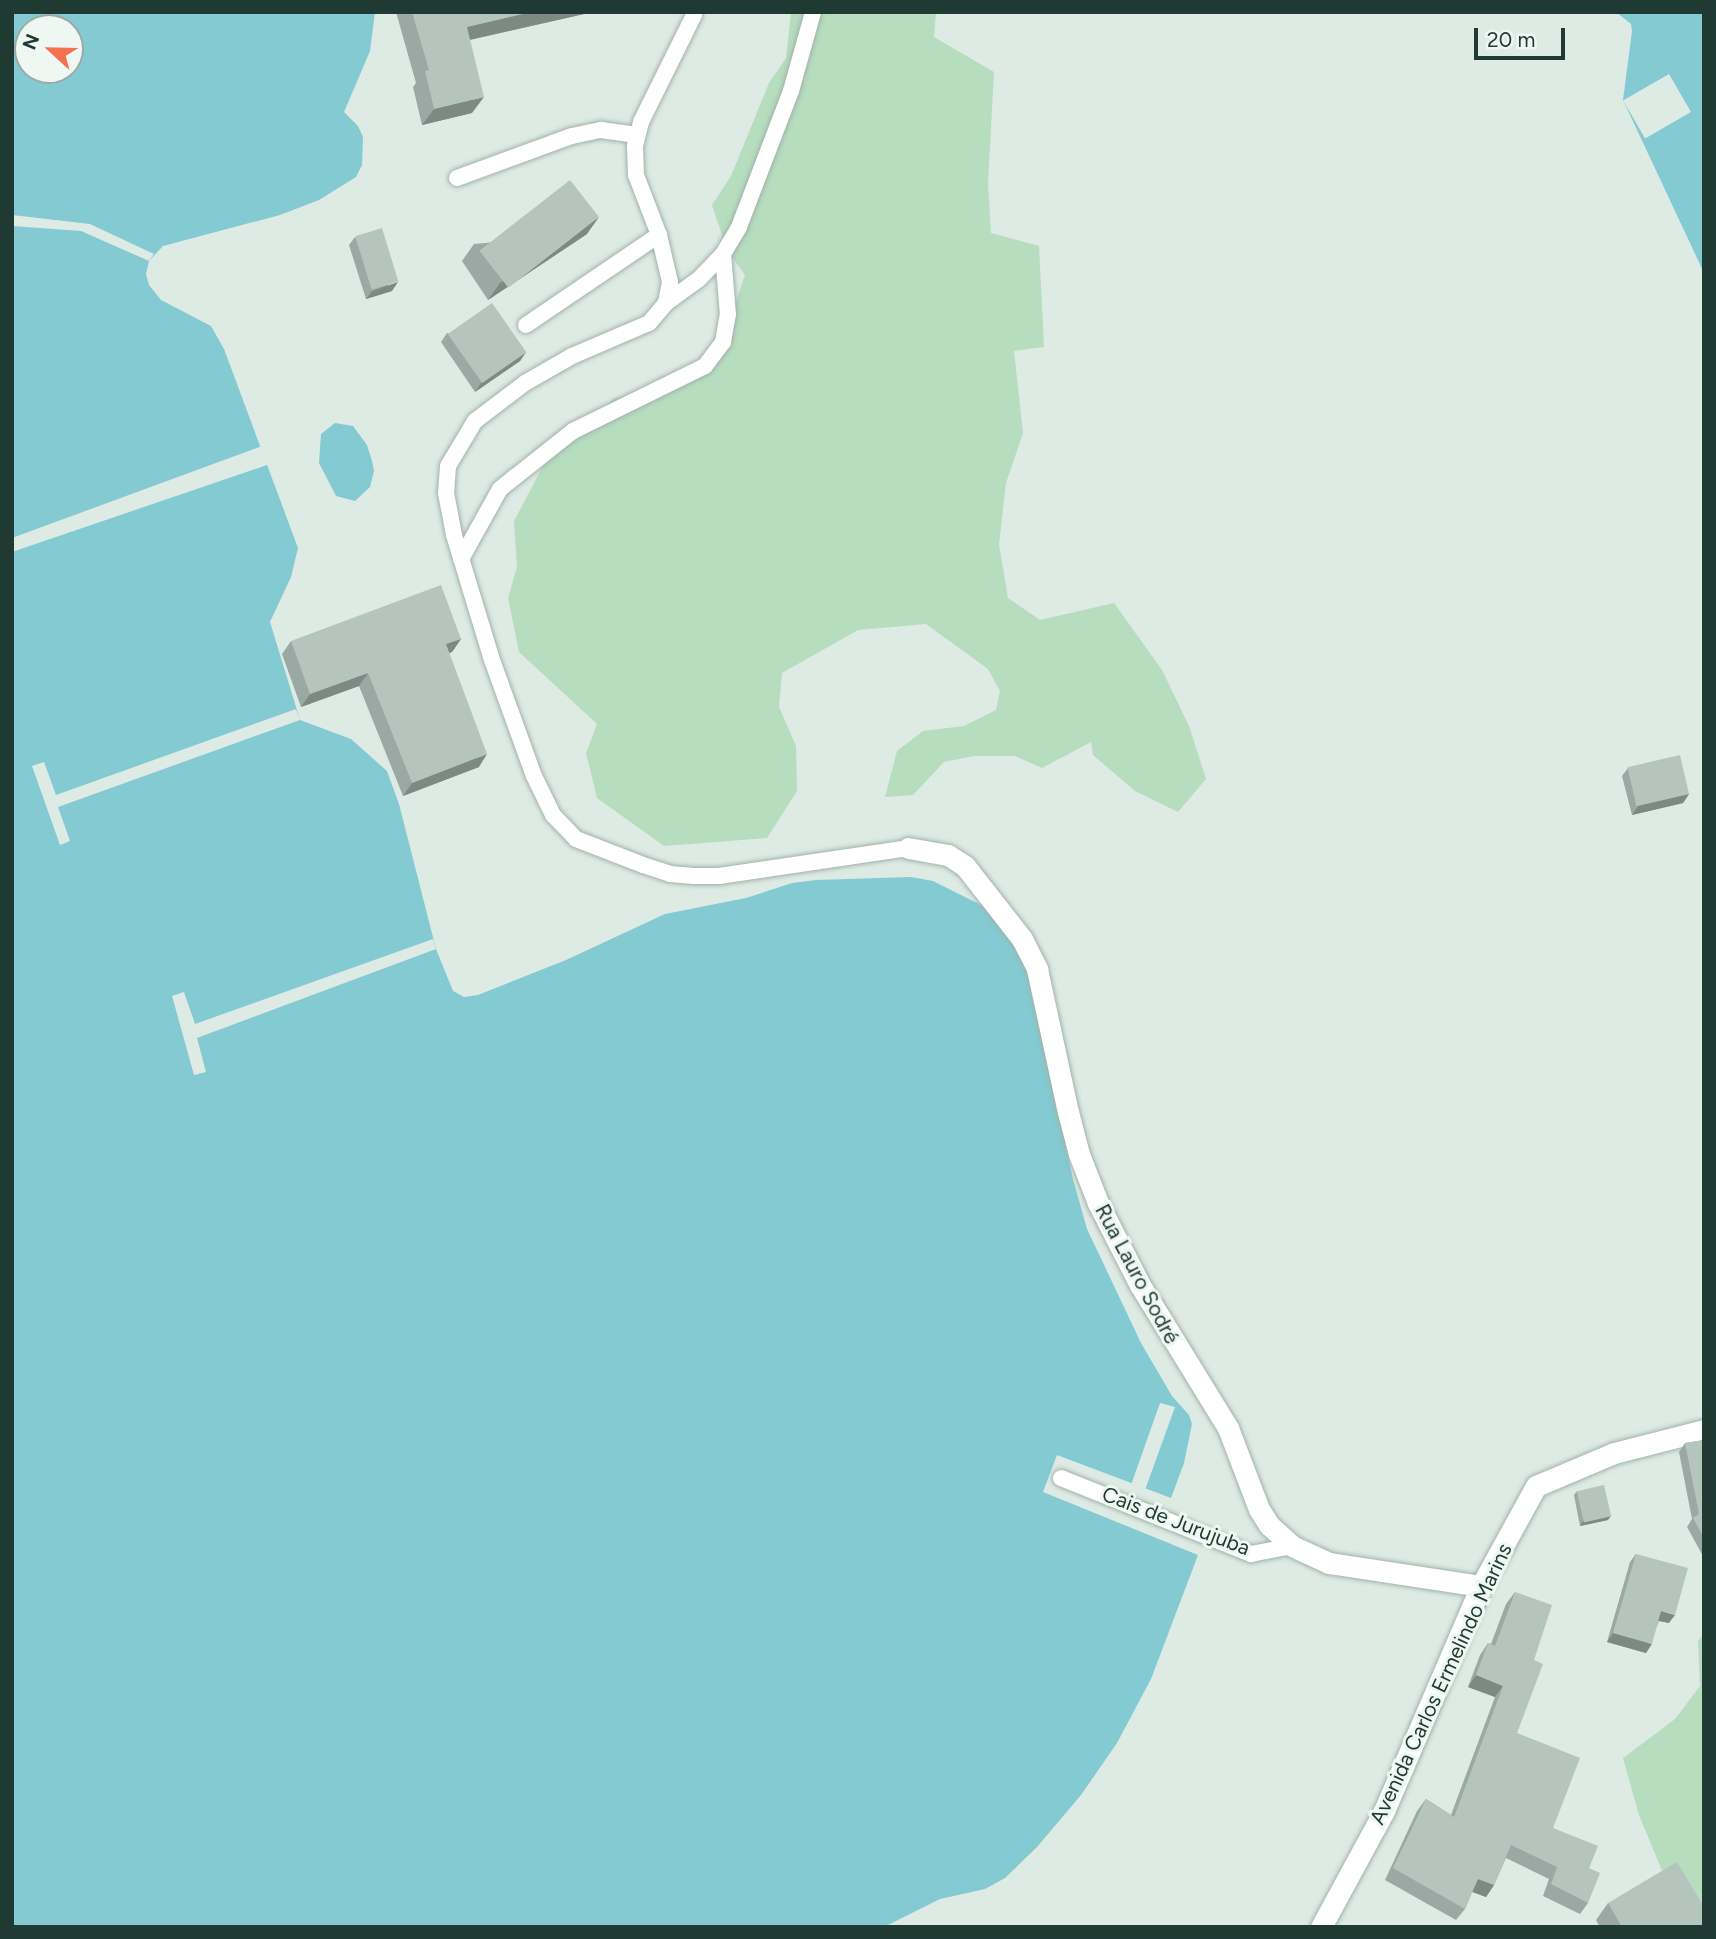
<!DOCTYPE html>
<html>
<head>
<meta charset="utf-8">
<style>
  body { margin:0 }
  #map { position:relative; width:1716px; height:1939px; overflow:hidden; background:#deeae4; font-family:Figtree,sans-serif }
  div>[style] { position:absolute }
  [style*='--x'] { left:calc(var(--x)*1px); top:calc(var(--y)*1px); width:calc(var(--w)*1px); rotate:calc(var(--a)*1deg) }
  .green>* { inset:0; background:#b6ddbe }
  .water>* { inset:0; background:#83cad2 }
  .pier>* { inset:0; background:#deeae4; transform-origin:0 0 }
  .roads { filter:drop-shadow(0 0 2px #a1b2ab) drop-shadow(0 0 2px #a1b2ab) }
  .lane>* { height:16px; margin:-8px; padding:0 8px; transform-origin:8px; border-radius:8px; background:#fff }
  .street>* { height:21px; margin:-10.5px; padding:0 10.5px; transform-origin:10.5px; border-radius:10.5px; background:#fff }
  .secondary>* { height:21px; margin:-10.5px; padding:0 10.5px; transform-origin:10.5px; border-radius:10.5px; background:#fff }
  .wall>* { inset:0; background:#9aa9a3 }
  .shaded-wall>* { inset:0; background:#7d8a84 }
  .building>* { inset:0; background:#b3c5bd; transform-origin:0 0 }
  span { translate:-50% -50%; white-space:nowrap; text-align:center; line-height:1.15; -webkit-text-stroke:6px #eef7f2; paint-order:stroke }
  .street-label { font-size:21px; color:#1f3a32 }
  .frame { position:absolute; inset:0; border:14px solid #1f3a32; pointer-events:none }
  .north { position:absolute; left:14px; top:14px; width:70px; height:70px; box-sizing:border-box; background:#eef7f2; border:2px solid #9baba5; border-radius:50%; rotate:292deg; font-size:19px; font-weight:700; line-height:28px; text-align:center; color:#1f3a32 }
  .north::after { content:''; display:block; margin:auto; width:24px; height:32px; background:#f67150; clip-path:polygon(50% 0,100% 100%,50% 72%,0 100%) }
  .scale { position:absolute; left:1474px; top:28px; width:91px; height:32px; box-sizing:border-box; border:4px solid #1f3a32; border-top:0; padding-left:9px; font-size:21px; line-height:24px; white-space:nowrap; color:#1f3a32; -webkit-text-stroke:5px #eef7f2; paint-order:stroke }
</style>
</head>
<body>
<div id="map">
  <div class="green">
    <i style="clip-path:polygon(791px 12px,936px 12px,934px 37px,994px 72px,988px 184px,991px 233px,1039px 246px,1044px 347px,1014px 351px,1023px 433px,1006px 483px,999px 544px,1008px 598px,1040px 620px,1114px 603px,1162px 670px,1189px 726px,1206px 779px,1178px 812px,1135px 791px,1093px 755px,1091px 742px,1042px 768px,1015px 756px,974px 756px,944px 762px,913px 795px,885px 797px,897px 751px,923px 731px,964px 726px,996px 710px,1000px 691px,988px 669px,926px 624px,858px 630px,782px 673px,779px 707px,796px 746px,797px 791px,767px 838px,664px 846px,597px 798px,586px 753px,597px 724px,519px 652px,508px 598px,517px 567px,514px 521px,543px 466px,614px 398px,655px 392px,692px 376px,724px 336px,745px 275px,727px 250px,712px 205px,731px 176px,769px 83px,786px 58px)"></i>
    <i style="clip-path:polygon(1704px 1634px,1704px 1927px,1665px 1878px,1639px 1815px,1623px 1758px,1675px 1719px,1700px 1686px,1698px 1641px)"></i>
  </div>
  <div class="water">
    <i style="clip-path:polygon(evenodd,12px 12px,375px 12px,370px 51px,344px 112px,358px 126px,363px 137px,362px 165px,356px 177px,319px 200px,280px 215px,163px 246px,149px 261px,146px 274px,149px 285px,161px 300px,211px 326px,224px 349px,298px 548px,291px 577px,270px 622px,300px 720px,351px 739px,387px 771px,399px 804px,436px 949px,453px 991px,464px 997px,478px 995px,566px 960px,665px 914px,746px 898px,792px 883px,816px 880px,911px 877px,933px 881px,993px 911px,1024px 952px,1073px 1179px,1087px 1229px,1141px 1343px,1172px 1396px,1189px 1415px,1192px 1424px,1184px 1463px,1171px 1498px,1057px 1455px,1043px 1492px,1198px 1555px,1151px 1679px,1117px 1743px,1081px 1795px,1037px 1847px,1005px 1878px,985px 1889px,940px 1899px,884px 1927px,12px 1927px,12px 12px,28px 28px,70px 28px,70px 70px,28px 70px,28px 28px)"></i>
    <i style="clip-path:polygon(1616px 12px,1704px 12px,1704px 273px,1623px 100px,1632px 31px,1631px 24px)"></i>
    <i style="clip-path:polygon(335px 423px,353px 426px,367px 445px,372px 461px,374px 471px,370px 487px,355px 501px,336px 496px,319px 463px,321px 434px)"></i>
  </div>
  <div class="pier">
    <i style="left:1669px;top:74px;width:44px;height:53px;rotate:60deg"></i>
    <i style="clip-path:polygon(12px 215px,90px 224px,154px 254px,149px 261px,81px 231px,12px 226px)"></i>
    <i style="clip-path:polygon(262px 446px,267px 465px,12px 552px,12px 538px)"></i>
    <i style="clip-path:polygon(296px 709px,300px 720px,58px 807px,70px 841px,60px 845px,32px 766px,44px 762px,56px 795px)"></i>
    <i style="clip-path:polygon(433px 939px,436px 949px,197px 1038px,206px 1072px,194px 1075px,172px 996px,184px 992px,195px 1024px)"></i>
    <i style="clip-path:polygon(1160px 1403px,1175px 1407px,1145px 1490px,1172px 1501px,1059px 1460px,1047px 1491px,1094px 1510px,1044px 1491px,1057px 1457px,1131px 1485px)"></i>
  </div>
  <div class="roads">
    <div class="lane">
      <i style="--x:694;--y:15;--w:119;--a:116.4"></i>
      <i style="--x:641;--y:122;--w:25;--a:104"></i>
      <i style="--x:635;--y:146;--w:29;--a:88"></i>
      <i style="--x:636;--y:175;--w:64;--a:69"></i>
      <i style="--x:659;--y:235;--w:48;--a:76.8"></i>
      <i style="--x:670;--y:282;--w:21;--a:101"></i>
      <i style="--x:666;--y:303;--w:26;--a:130"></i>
      <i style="--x:649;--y:323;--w:84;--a:156.8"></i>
      <i style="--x:572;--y:356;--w:54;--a:150.1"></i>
      <i style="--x:525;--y:383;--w:63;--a:142.8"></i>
      <i style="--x:475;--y:421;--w:52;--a:121"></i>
      <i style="--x:448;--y:466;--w:27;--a:94"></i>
      <i style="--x:446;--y:493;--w:43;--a:79.2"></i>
      <i style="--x:454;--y:535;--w:131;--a:73.1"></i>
      <i style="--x:492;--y:660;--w:123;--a:70.1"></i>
      <i style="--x:534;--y:776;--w:43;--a:64"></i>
      <i style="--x:553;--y:815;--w:33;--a:46"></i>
      <i style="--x:576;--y:839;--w:72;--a:21.2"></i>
      <i style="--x:643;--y:865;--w:28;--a:18"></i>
      <i style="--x:670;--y:874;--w:24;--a:5"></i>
      <i style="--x:694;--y:876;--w:25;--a:0"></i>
      <i style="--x:719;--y:876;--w:191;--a:-8.4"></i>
      <i style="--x:457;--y:178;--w:122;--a:-20.1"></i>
      <i style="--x:572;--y:136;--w:30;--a:-12"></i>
      <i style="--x:601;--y:130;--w:36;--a:8"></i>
      <i style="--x:666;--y:303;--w:39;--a:-36"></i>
      <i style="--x:698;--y:280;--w:36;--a:-46"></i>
      <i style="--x:723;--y:254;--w:31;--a:-59"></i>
      <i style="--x:739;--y:227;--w:146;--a:-69.1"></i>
      <i style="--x:791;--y:91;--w:82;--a:-74.4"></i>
      <i style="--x:526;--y:325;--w:161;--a:-34.1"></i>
      <i style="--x:461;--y:559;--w:80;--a:-60.9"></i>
      <i style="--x:500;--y:489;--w:19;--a:-39"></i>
      <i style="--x:515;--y:477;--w:74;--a:-38.4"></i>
      <i style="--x:573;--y:431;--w:147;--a:-26.2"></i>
      <i style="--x:705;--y:366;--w:30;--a:-53"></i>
      <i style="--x:723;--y:342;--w:27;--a:-80"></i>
      <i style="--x:728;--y:315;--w:61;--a:-94.7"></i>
      <i style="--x:1061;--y:1478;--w:205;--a:21.8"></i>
      <i style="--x:1251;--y:1554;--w:42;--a:-11"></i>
    </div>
    <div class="street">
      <i style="--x:908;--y:848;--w:41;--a:9.9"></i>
      <i style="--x:948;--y:855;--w:20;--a:33"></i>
      <i style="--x:965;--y:866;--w:93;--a:52"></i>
      <i style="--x:1022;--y:939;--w:34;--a:63"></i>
      <i style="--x:1037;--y:969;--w:146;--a:77.8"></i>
      <i style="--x:1068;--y:1112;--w:43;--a:75.3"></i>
      <i style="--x:1079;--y:1154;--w:53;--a:68.8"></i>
      <i style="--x:1098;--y:1203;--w:92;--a:62.9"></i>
      <i style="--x:1140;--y:1285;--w:168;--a:58.4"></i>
      <i style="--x:1228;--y:1428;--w:87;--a:69.1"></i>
      <i style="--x:1259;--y:1509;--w:19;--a:58"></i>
      <i style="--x:1269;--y:1525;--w:31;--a:42"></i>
      <i style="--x:1292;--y:1546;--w:41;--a:24.7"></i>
      <i style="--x:1329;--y:1563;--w:154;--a:8.6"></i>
    </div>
    <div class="secondary">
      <i style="--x:1321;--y:1927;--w:132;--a:-61.5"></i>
      <i style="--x:1384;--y:1811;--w:245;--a:-66.7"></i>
      <i style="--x:1481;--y:1586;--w:114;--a:-61.2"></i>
      <i style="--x:1536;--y:1486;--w:85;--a:-22.9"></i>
      <i style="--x:1614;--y:1453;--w:93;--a:-14.3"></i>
    </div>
  </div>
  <div class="wall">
    <i style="clip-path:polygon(396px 12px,593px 12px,470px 40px,472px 113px,422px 125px,413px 87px,416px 83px)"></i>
    <i style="clip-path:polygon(587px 234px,488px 300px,462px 261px,474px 244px)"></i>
    <i style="clip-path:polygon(355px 237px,392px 291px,366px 299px,349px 245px)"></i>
    <i style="clip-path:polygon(447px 333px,526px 352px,520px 361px,475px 392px,441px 342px)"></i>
    <i style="clip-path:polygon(461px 639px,452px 652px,449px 653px,479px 767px,403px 796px,359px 686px,301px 707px,282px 654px,291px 641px)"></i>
    <i style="clip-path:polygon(1628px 768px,1689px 794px,1683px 803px,1632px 815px,1622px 776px)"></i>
    <i style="clip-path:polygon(1704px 1440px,1704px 1558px,1687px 1527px,1692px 1519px,1679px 1452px,1685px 1443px)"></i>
    <i style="clip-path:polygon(1577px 1491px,1608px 1520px,1580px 1526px,1574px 1495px)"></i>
    <i style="clip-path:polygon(1636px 1554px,1669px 1623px,1659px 1621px,1646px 1653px,1607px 1642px,1630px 1562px)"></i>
    <i style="clip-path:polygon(1515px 1592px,1534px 1660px,1517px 1733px,1553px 1828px,1589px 1868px,1588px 1903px,1580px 1914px,1543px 1896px,1549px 1879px,1506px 1858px,1494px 1885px,1486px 1897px,1472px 1892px,1465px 1909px,1456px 1920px,1385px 1880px,1417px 1811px,1426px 1799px,1451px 1815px,1495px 1697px,1468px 1687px,1480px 1655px,1488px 1643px,1491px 1644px,1506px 1604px)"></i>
    <i style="clip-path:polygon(1608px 1903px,1704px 1927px,1600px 1927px,1596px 1920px)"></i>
  </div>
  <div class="shaded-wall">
    <i style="clip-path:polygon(531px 12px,593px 12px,455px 43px,467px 27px)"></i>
    <i style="clip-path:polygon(484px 97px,472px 113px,422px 125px,434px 109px)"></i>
    <i style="clip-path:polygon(599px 217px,587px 234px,488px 300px,500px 283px)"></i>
    <i style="clip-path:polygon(398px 282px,392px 291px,366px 299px,372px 291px)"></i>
    <i style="clip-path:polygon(526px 352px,520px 361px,475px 392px,481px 383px)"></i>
    <i style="clip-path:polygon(461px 639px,452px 652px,437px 657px,446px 644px)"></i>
    <i style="clip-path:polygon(368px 673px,359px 686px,301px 707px,310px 694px)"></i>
    <i style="clip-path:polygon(487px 754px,479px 767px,403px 796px,412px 783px)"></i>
    <i style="clip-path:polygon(1689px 794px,1683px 803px,1632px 815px,1638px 806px)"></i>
    <i style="clip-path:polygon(1611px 1516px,1608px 1520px,1580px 1526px,1583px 1521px)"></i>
    <i style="clip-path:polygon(1661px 1611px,1675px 1615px,1669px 1623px,1655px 1620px)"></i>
    <i style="clip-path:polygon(1613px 1633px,1652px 1644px,1646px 1653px,1607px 1642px)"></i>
    <i style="clip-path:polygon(1476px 1675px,1503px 1686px,1495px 1697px,1468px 1687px)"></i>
    <i style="clip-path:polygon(1478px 1879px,1494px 1885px,1486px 1897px,1470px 1891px)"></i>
  </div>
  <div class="building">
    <i style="clip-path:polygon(412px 12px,531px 12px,467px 27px,484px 97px,434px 109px,425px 71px,429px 70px)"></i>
    <i style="left:570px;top:180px;width:47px;height:115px;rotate:52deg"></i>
    <i style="left:382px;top:228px;width:56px;height:28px;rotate:73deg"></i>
    <i style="left:492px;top:303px;width:60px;height:54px;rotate:55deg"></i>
    <i style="clip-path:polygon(441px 585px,461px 639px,446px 644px,487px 754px,412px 783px,368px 673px,310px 694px,291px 641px)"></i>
    <i style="left:1680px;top:755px;width:40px;height:54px;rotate:77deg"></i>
    <i style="clip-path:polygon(1704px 1440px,1704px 1538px,1693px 1518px,1699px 1514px,1685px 1443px)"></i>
    <i style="left:1604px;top:1485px;width:32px;height:28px;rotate:77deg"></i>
    <i style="clip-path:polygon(1636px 1554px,1688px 1568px,1675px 1615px,1661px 1611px,1652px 1644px,1613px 1633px)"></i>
    <i style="clip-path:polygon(1515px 1592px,1552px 1605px,1534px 1660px,1543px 1664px,1517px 1733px,1580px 1758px,1553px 1828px,1598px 1846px,1589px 1868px,1600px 1873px,1588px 1903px,1551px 1884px,1557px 1867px,1511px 1845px,1494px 1885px,1478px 1879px,1465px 1909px,1393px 1868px,1426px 1799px,1454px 1817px,1503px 1686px,1476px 1675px,1488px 1643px,1495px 1646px)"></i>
    <i style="clip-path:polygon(1677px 1862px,1704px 1907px,1704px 1927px,1622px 1927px,1608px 1903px)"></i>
  </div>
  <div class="street-label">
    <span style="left:1137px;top:1274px;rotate:62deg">Rua Lauro Sodré</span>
    <span style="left:1176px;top:1521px;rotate:21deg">Cais de Jurujuba</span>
    <span style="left:1441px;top:1684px;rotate:-65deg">Avenida Carlos Ermelindo Marins</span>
  </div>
  <div class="frame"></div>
  <div class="north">N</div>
  <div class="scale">20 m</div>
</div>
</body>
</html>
